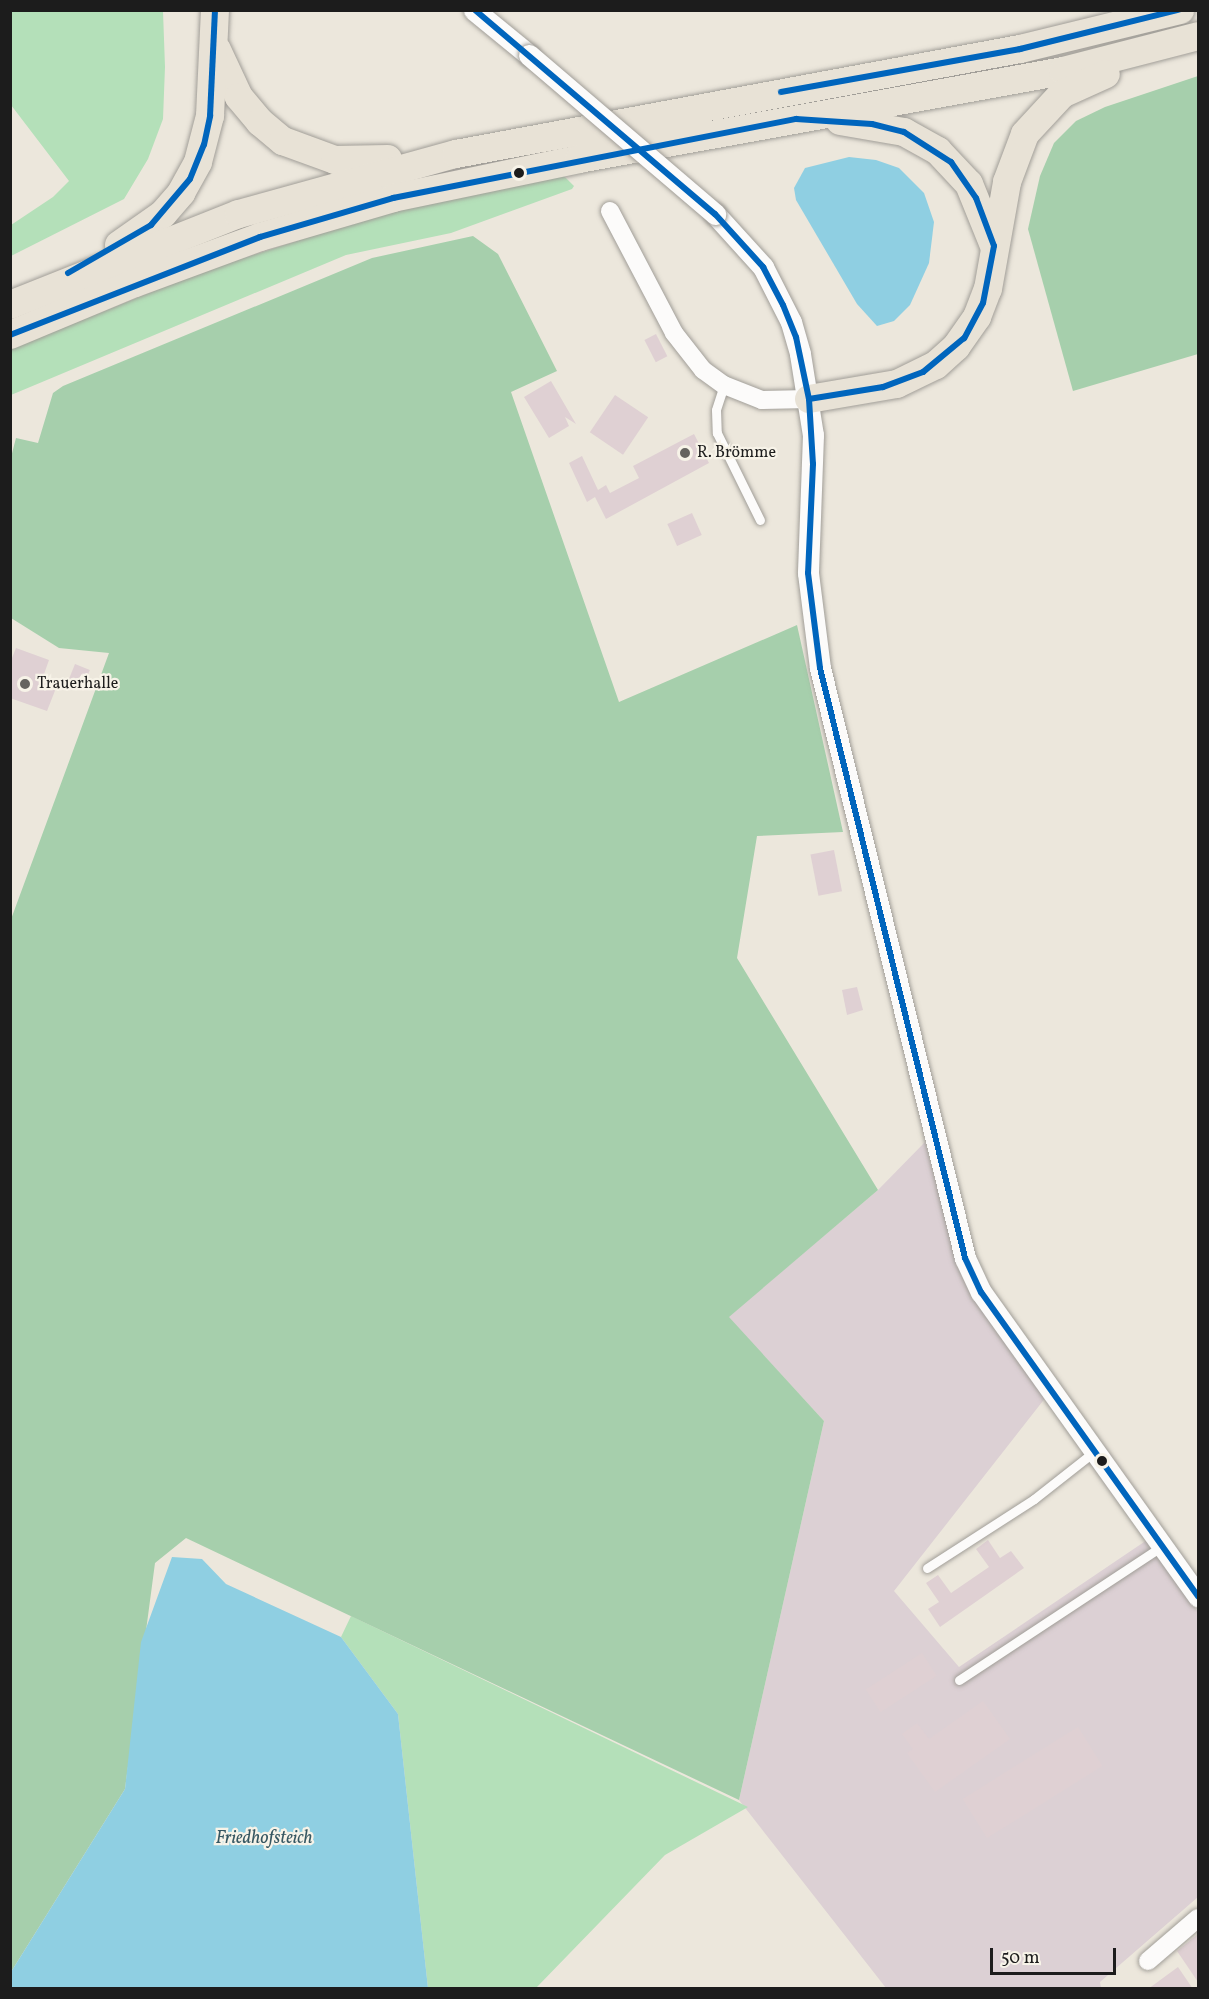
<!DOCTYPE html>
<html>
<head>
<meta charset="utf-8">
<style>
  body { margin:0 }
  #map { position:relative; width:1209px; height:1999px; overflow:hidden; background:#ece7dc; font-family:Vollkorn,serif }
  div>[style] { position:absolute }
  [style*='--x'] { left:calc(var(--x)*1px); top:calc(var(--y)*1px); width:calc(var(--w)*1px); rotate:calc(var(--a)*1deg) }
  .industrial>* { inset:0; background:#dcd0d4 }
  .green>* { inset:0; background:#b4e0b9 }
  .forest>* { inset:0; background:#a6cfac }
  .water>* { inset:0; background:#8fcfe2 }
  .building>* { inset:0; background:#dfd0d3; transform-origin:0 0 }
  .roads { filter:drop-shadow(0 0 2px #a19e98) drop-shadow(0 0 2px #a19e98) }
  .service>* { height:9px; margin:-4.5px; padding:0 4.5px; transform-origin:4.5px; border-radius:4.5px; background:#fcfbfa }
  .minor>* { height:18px; margin:-9px; padding:0 9px; transform-origin:9px; border-radius:9px; background:#fcfbfa }
  .tertiary>* { height:21px; margin:-10.5px; padding:0 10.5px; transform-origin:10.5px; border-radius:10.5px; background:#fcfbfa }
  .trunk>* { height:28px; margin:-14px; padding:0 14px; transform-origin:14px; border-radius:14px; background:#e8e2d6 }
  .bridges { filter:drop-shadow(0 0 2px #a19e98) drop-shadow(0 0 2px #a19e98) }
  .tertiary-bridge>* { height:21px; margin:-10.5px; padding:0 10.5px; transform-origin:10.5px; border-radius:10.5px; background:#fcfbfa }
  .bus-1>* { height:6px; margin:-3px; padding:0 3px; transform-origin:3px; border-radius:3px; background:#0065bd }
  .dots>* { width:16px; height:16px; translate:-50% -50%; box-sizing:border-box; border:3px solid #f7f3e8; border-radius:50% }
  span { translate:-50% -50%; white-space:nowrap; text-align:center; line-height:1.15; -webkit-text-stroke:4.5px #f7f3e8; paint-order:stroke }
  .poi-label { font-size:16px; color:#1c1c1c }
  .left { translate:0 -50%; text-align:left }
  .water-label { font-size:18px; color:#365762; font-style:italic }
  .frame { position:absolute; inset:0; border:12px solid #1c1c1c; pointer-events:none }
  .scale { position:absolute; left:990px; top:1948px; width:126px; height:27px; box-sizing:border-box; border:3px solid #1c1c1c; border-top:0; padding-left:8px; font-size:18px; line-height:21px; white-space:nowrap; color:#1c1c1c; -webkit-text-stroke:4px #f7f3e8; paint-order:stroke }
</style>
</head>
<body>
<div id="map">
  <div class="industrial">
    <i style="clip-path:polygon(925px 1142px,953px 1247px,1046px 1397px,894px 1591px,959px 1667px,1147px 1540px,1198px 1612px,1198px 1897px,1100px 1982px,1101px 1988px,886px 1988px,739px 1800px,824px 1421px,728px 1317px,878px 1190px)"></i>
  </div>
  <div class="green">
    <i style="clip-path:polygon(11px 10px,163px 11px,165px 67px,163px 119px,148px 159px,124px 199px,11px 256px,11px 225px,53px 197px,69px 181px,11px 105px)"></i>
    <i style="clip-path:polygon(562px 174px,574px 186px,572px 189px,451px 233px,346px 255px,11px 395px,10px 349px,209px 269px,400px 208px)"></i>
    <i style="clip-path:polygon(351px 1616px,748px 1807px,665px 1855px,536px 1988px,428px 1988px,398px 1714px,341px 1637px)"></i>
  </div>
  <div class="forest">
    <i style="clip-path:polygon(1198px 76px,1198px 354px,1073px 391px,1028px 229px,1040px 176px,1054px 143px,1076px 121px,1105px 107px)"></i>
    <i style="clip-path:polygon(473px 236px,498px 254px,557px 371px,511px 392px,619px 702px,797px 625px,843px 832px,757px 836px,737px 958px,878px 1190px,729px 1317px,824px 1421px,739px 1800px,186px 1538px,155px 1563px,125px 1789px,11px 1972px,10px 922px,109px 653px,59px 648px,11px 618px,10px 461px,16px 438px,38px 443px,53px 393px,63px 386px,372px 258px)"></i>
  </div>
  <div class="water">
    <i style="clip-path:polygon(849px 157px,876px 160px,899px 168px,924px 193px,934px 222px,929px 263px,910px 305px,894px 321px,877px 326px,857px 304px,796px 200px,794px 188px,805px 168px)"></i>
    <i style="clip-path:polygon(172px 1557px,202px 1559px,226px 1584px,341px 1637px,398px 1714px,428px 1988px,11px 1988px,11px 1972px,125px 1789px,141px 1642px)"></i>
  </div>
  <div class="building">
    <i style="left:656px;top:334px;width:25px;height:13px;rotate:63deg"></i>
    <i style="clip-path:polygon(551px 381px,576px 424px,565px 417px,569px 426px,549px 438px,524px 397px)"></i>
    <i style="left:615px;top:395px;width:40px;height:45px;rotate:34deg"></i>
    <i style="clip-path:polygon(694px 434px,709px 463px,606px 519px,595px 497px,587px 502px,569px 463px,582px 456px,598px 490px,606px 485px,610px 493px,639px 478px,633px 466px)"></i>
    <i style="left:692px;top:513px;width:24px;height:27px;rotate:66deg"></i>
    <i style="clip-path:polygon(16px 648px,49px 660px,43px 677px,58px 683px,47px 711px,10px 698px,10px 663px)"></i>
    <i style="left:75px;top:664px;width:16px;height:18px;rotate:22deg"></i>
    <i style="left:834px;top:850px;width:42px;height:24px;rotate:79deg"></i>
    <i style="clip-path:polygon(857px 987px,863px 1010px,847px 1015px,842px 990px)"></i>
    <i style="clip-path:polygon(988px 1540px,1000px 1558px,1011px 1551px,1024px 1568px,940px 1627px,928px 1609px,939px 1602px,926px 1583px,938px 1575px,951px 1593px,989px 1567px,976px 1549px)"></i>
    <i style="left:922px;top:1653px;width:27px;height:67px;rotate:57deg"></i>
    <i style="clip-path:polygon(983px 1701px,1010px 1739px,935px 1792px,907px 1753px,913px 1749px,902px 1734px,917px 1723px,929px 1739px)"></i>
    <i style="left:1078px;top:1727px;width:46px;height:136px;rotate:58deg"></i>
    <i style="clip-path:polygon(1198px 1934px,1198px 1982px,1177px 1951px)"></i>
    <i style="clip-path:polygon(1178px 1967px,1193px 1989px,1148px 1989px)"></i>
  </div>
  <div class="roads">
    <div class="service">
      <i style="--x:724;--y:385;--w:26;--a:108"></i>
      <i style="--x:716;--y:410;--w:23;--a:88"></i>
      <i style="--x:717;--y:433;--w:97;--a:63.7"></i>
      <i style="--x:927;--y:1568;--w:127;--a:-32.8"></i>
      <i style="--x:1034;--y:1499;--w:78;--a:-38.2"></i>
      <i style="--x:959;--y:1680;--w:243;--a:-33.4"></i>
    </div>
    <div class="minor">
      <i style="--x:610;--y:211;--w:138;--a:62.3"></i>
      <i style="--x:674;--y:333;--w:47;--a:51.9"></i>
      <i style="--x:703;--y:370;--w:26;--a:36"></i>
      <i style="--x:724;--y:385;--w:41;--a:21.5"></i>
      <i style="--x:762;--y:400;--w:47;--a:-1.2"></i>
      <i style="--x:1148;--y:1961;--w:66;--a:-40.7"></i>
    </div>
    <div class="tertiary">
      <i style="--x:474;--y:10;--w:71;--a:39.3"></i>
      <i style="--x:715;--y:214;--w:72;--a:47.8"></i>
      <i style="--x:763;--y:267;--w:62;--a:63"></i>
      <i style="--x:791;--y:322;--w:33;--a:74"></i>
      <i style="--x:800;--y:354;--w:82;--a:80.9"></i>
      <i style="--x:813;--y:435;--w:138;--a:92.1"></i>
      <i style="--x:808;--y:573;--w:96;--a:82.8"></i>
      <i style="--x:820;--y:668;--w:608;--a:76.19"></i>
      <i style="--x:965;--y:1258;--w:38;--a:65"></i>
      <i style="--x:981;--y:1292;--w:374;--a:54.5"></i>
    </div>
    <div class="trunk">
      <i style="--x:217;--y:50;--w:52;--a:64.9"></i>
      <i style="--x:239;--y:97;--w:33;--a:50"></i>
      <i style="--x:260;--y:122;--w:30;--a:40"></i>
      <i style="--x:283;--y:141;--w:55;--a:20.1"></i>
      <i style="--x:335;--y:160;--w:53;--a:-1.1"></i>
      <i style="--x:840;--y:121;--w:65;--a:9.8"></i>
      <i style="--x:904;--y:132;--w:39;--a:29"></i>
      <i style="--x:938;--y:151;--w:45;--a:46.8"></i>
      <i style="--x:969;--y:184;--w:67;--a:68"></i>
      <i style="--x:119;--y:245;--w:54;--a:-35.2"></i>
      <i style="--x:163;--y:214;--w:28;--a:-49"></i>
      <i style="--x:181;--y:193;--w:35;--a:-61"></i>
      <i style="--x:198;--y:162;--w:48;--a:-75.4"></i>
      <i style="--x:210;--y:116;--w:106;--a:-87.3"></i>
      <i style="--x:10;--y:305;--w:246;--a:-21.7"></i>
      <i style="--x:239;--y:214;--w:225;--a:-15.5"></i>
      <i style="--x:456;--y:154;--w:574;--a:-10.55"></i>
      <i style="--x:1020;--y:49;--w:165;--a:-13.7"></i>
      <i style="--x:10;--y:335;--w:135;--a:-22.6"></i>
      <i style="--x:135;--y:283;--w:133;--a:-20.2"></i>
      <i style="--x:260;--y:237;--w:139;--a:-16.3"></i>
      <i style="--x:393;--y:198;--w:190;--a:-11.8"></i>
      <i style="--x:579;--y:159;--w:492;--a:-10.3"></i>
      <i style="--x:1063;--y:71;--w:139;--a:-14.5"></i>
      <i style="--x:809;--y:399;--w:89;--a:-9.7"></i>
      <i style="--x:897;--y:384;--w:43;--a:-26"></i>
      <i style="--x:936;--y:365;--w:27;--a:-42"></i>
      <i style="--x:956;--y:347;--w:37;--a:-55"></i>
      <i style="--x:977;--y:317;--w:30;--a:-69"></i>
      <i style="--x:988;--y:289;--w:109;--a:-79.9"></i>
      <i style="--x:1007;--y:182;--w:51;--a:-69.4"></i>
      <i style="--x:1025;--y:134;--w:54;--a:-47.2"></i>
      <i style="--x:1062;--y:94;--w:48;--a:-24.4"></i>
    </div>
  </div>
  <div class="bridges">
    <div class="tertiary-bridge">
      <i style="--x:529;--y:55;--w:245;--a:40.5"></i>
    </div>
  </div>
  <div class="bus-1">
    <i style="--x:475;--y:10;--w:315;--a:40.4"></i>
    <i style="--x:715;--y:214;--w:72;--a:47.8"></i>
    <i style="--x:763;--y:267;--w:43;--a:62.2"></i>
    <i style="--x:783;--y:305;--w:35;--a:68"></i>
    <i style="--x:796;--y:337;--w:63;--a:78.2"></i>
    <i style="--x:809;--y:399;--w:65;--a:86.5"></i>
    <i style="--x:813;--y:464;--w:109;--a:92.6"></i>
    <i style="--x:808;--y:573;--w:96;--a:82.8"></i>
    <i style="--x:820;--y:668;--w:608;--a:76.19"></i>
    <i style="--x:965;--y:1258;--w:38;--a:65"></i>
    <i style="--x:981;--y:1292;--w:374;--a:54.5"></i>
    <i style="--x:781;--y:92;--w:243;--a:-10.2"></i>
    <i style="--x:1020;--y:49;--w:163;--a:-13.9"></i>
    <i style="--x:68;--y:273;--w:96;--a:-30"></i>
    <i style="--x:151;--y:225;--w:60;--a:-49.7"></i>
    <i style="--x:190;--y:179;--w:37;--a:-68"></i>
    <i style="--x:204;--y:145;--w:30;--a:-78"></i>
    <i style="--x:210;--y:116;--w:106;--a:-87.3"></i>
    <i style="--x:10;--y:335;--w:269;--a:-21.4"></i>
    <i style="--x:260;--y:237;--w:139;--a:-16.3"></i>
    <i style="--x:393;--y:198;--w:411;--a:-11.1"></i>
    <i style="--x:796;--y:119;--w:76;--a:3.8"></i>
    <i style="--x:872;--y:124;--w:33;--a:14"></i>
    <i style="--x:904;--y:132;--w:56;--a:32.6"></i>
    <i style="--x:951;--y:162;--w:44;--a:55.2"></i>
    <i style="--x:976;--y:198;--w:51;--a:69.4"></i>
    <i style="--x:994;--y:246;--w:58;--a:100.9"></i>
    <i style="--x:983;--y:303;--w:40;--a:118"></i>
    <i style="--x:964;--y:338;--w:53;--a:140.3"></i>
    <i style="--x:923;--y:372;--w:43;--a:159.4"></i>
    <i style="--x:883;--y:387;--w:75;--a:170.8"></i>
  </div>
  <div class="dots">
    <i style="left:519px;top:173px;background:#1c1c1c"></i>
    <i style="left:685px;top:453px;background:#65635f"></i>
    <i style="left:25px;top:684px;background:#65635f"></i>
    <i style="left:1102px;top:1461px;background:#1c1c1c"></i>
  </div>
  <div class="poi-label">
    <span class="left" style="left:697px;top:453px">R. Brömme</span>
    <span class="left" style="left:37px;top:684px">Trauerhalle</span>
  </div>
  <div class="water-label">
    <span style="left:264px;top:1839px">Friedhofsteich</span>
  </div>
  <div class="frame"></div>
  <div class="scale">50 m</div>
</div>
</body>
</html>
